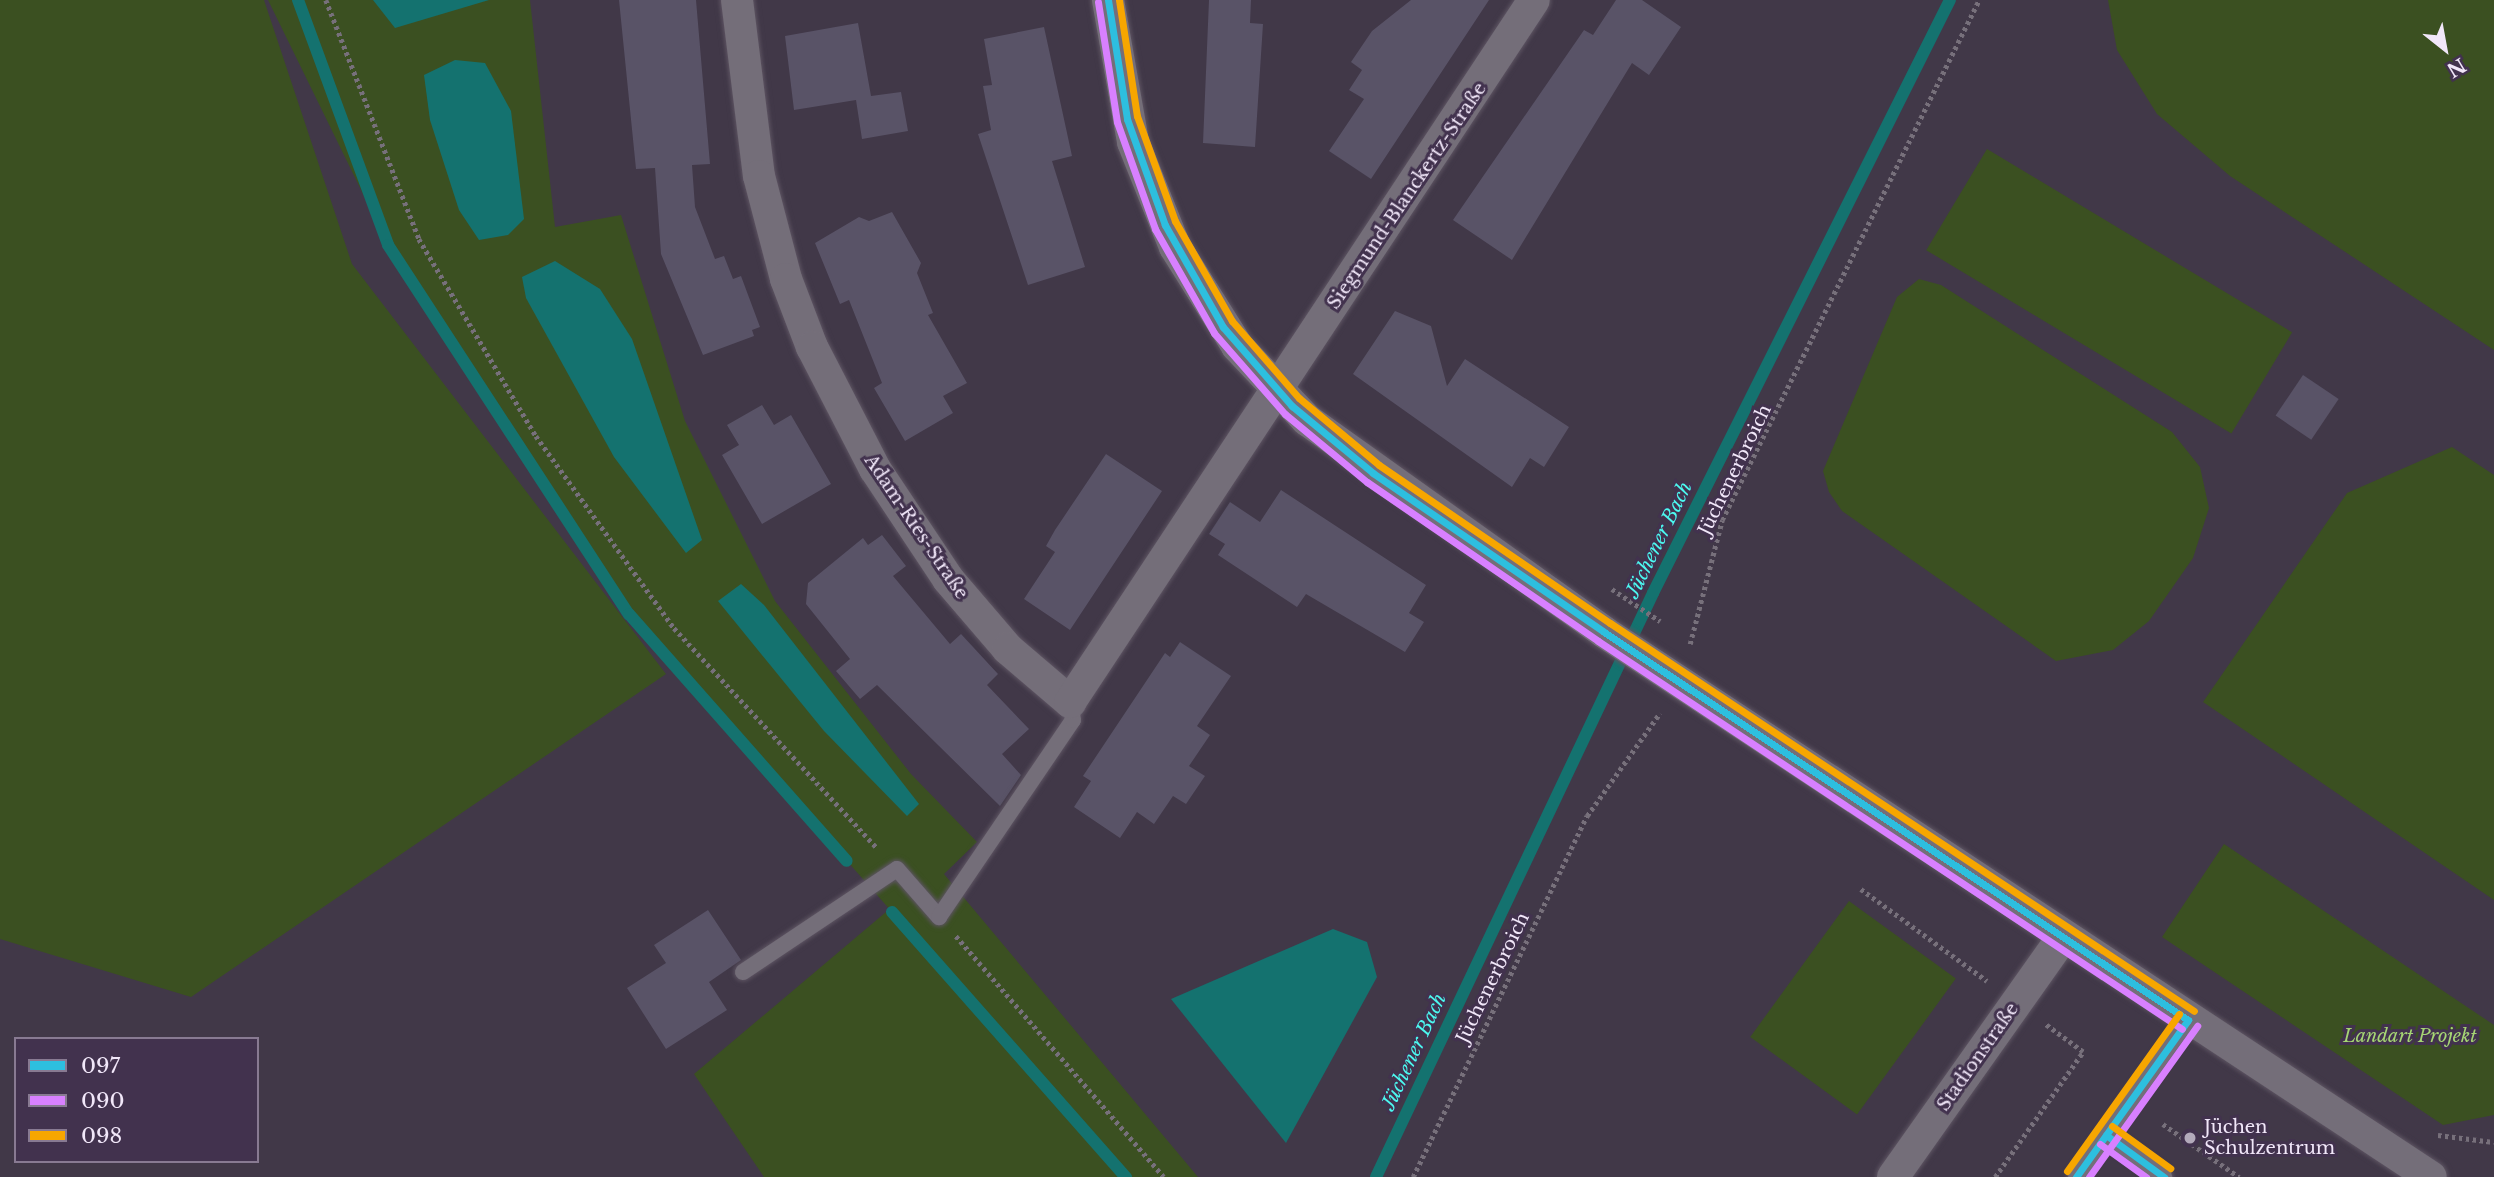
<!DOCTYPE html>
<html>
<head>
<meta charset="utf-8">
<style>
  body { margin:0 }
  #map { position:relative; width:2494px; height:1177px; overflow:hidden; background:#413848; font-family:"Libre Baskerville",serif }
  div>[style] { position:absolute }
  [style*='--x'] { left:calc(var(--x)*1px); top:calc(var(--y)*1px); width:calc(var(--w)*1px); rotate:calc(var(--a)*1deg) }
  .green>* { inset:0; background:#3b5021; transform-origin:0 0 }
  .water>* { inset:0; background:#14726f }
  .stream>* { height:12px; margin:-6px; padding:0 6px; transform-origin:6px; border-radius:6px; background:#14726f }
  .building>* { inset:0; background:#595367; transform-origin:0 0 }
  .path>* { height:4.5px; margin-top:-2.25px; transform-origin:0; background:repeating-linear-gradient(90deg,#77707b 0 3.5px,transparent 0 7px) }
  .roads { filter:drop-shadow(0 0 2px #5d5462) drop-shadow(0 0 2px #5d5462) }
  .service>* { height:16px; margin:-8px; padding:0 8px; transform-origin:8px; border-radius:8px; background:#746e79 }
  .minor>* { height:32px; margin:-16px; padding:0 16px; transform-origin:16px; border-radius:16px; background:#746e79 }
  .bus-1>* { height:7px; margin:-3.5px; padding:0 3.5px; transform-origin:3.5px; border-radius:3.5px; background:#2dbfdf }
  .bus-2>* { height:7px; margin:-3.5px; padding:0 3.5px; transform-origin:3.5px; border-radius:3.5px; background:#d880ff }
  .bus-3>* { height:7px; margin:-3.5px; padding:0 3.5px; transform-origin:3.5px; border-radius:3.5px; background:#f7a600 }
  .dots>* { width:19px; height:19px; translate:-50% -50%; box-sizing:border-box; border:4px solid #42324e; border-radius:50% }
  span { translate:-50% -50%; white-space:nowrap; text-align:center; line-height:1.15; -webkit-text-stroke:6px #42324e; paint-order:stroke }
  .street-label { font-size:18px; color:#f1e7f9 }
  .park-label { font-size:18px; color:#a6d674; font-style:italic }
  .poi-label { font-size:18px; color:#f1e7f9 }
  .left { translate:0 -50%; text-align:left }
  .water-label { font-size:19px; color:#4cf8f0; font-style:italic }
  .legend { position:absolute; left:14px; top:1037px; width:245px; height:126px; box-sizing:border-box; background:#42324e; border:2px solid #887a92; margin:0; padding:9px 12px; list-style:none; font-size:21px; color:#f1e7f9 }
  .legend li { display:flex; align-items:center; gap:14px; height:35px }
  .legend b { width:35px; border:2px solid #887a92 }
  .north { position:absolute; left:2410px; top:14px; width:70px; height:70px; -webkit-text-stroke:5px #42324e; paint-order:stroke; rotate:149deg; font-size:19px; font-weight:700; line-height:28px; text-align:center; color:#f1e7f9 }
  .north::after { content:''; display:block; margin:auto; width:24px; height:32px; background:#f1e7f9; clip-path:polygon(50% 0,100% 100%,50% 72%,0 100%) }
</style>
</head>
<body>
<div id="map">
  <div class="green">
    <i style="clip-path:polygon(0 0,264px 0,352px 264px,666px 674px,191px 997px,0 939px)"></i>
    <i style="clip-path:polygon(268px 0,530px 0,555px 227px,621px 215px,685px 421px,775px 601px,911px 774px,977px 842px,944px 874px,1198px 1177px,1126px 1177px,629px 614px,388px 245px)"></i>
    <i style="clip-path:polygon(2108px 0,2494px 0,2494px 350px,2230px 176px,2157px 114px,2117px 50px)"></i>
    <i style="left:1987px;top:149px;width:356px;height:118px;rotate:31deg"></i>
    <i style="clip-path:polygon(1919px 279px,1941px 285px,2172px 432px,2200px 467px,2209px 508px,2193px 558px,2149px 621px,2113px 650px,2056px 661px,1842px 511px,1829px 492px,1823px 471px,1897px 297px)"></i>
    <i style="clip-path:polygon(2452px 447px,2494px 475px,2494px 900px,2203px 702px,2347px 493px)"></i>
    <i style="clip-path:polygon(2224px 844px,2494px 1025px,2494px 1115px,2443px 1125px,2162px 937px)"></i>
    <i style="left:1849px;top:901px;width:132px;height:168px;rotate:36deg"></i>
    <i style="clip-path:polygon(886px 912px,1124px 1177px,764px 1177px,694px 1074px)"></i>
  </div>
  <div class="water">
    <i style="clip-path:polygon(373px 0,489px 0,395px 28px)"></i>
    <i style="clip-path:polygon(455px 60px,485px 63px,511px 111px,524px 219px,508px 235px,479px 240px,459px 210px,430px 120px,424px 75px)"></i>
    <i style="clip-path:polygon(555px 261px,600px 289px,632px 339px,702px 540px,686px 553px,614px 457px,526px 298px,522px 277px)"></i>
    <i style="clip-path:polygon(741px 584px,764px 605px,919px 804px,907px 816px,824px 731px,718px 601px)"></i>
    <i style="clip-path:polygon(1333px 929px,1367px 942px,1377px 977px,1286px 1143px,1171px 999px)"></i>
  </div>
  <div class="stream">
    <i style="--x:298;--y:0;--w:261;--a:69.8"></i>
    <i style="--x:388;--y:245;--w:441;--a:56.9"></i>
    <i style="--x:629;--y:614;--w:329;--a:48.6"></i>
    <i style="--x:892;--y:912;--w:354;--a:48.6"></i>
    <i style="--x:1376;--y:1177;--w:646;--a:-64.62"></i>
    <i style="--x:1653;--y:593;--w:663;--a:-63.4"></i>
  </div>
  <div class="building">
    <i style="clip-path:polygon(619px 0,696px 0,710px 164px,692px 165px,695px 207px,715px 259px,724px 256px,733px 279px,741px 276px,760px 327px,752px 330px,754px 336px,703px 355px,661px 254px,655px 168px,636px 169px)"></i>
    <i style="clip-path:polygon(1209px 0,1251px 0,1250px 23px,1263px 24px,1255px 147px,1203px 143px)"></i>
    <i style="clip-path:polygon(1411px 0,1489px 0,1371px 179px,1329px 151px,1364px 99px,1349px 90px,1362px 70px,1351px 62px,1372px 31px)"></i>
    <i style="clip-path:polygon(1616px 0,1642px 0,1681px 27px,1649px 75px,1632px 63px,1512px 260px,1453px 220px,1584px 30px,1593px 35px)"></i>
    <i style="clip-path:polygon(858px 23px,871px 96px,901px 92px,908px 131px,862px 139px,856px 100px,794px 110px,785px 36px)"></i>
    <i style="clip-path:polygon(1044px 27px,1072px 156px,1052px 161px,1085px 267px,1028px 285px,978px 134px,991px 130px,983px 86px,992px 85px,984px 39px)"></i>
    <i style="clip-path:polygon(892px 212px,921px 263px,917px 273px,933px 313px,928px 315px,967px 383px,943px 396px,953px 413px,905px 441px,874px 388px,882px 383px,849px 300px,840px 304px,815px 243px,859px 217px,869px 221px)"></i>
    <i style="clip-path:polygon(1395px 311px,1431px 326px,1447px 386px,1465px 359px,1569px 427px,1544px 467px,1530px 458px,1512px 487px,1353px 374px)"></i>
    <i style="left:2303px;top:375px;width:43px;height:49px;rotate:34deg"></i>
    <i style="clip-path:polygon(762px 405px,774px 425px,791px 415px,831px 484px,762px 524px,722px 455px,739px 445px,727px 425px)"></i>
    <i style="clip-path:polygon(1106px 454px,1162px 491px,1070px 630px,1024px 599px,1055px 552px,1046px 546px,1055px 530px)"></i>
    <i style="clip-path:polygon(1281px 490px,1426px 585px,1409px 613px,1424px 622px,1405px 652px,1306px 594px,1297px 607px,1218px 555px,1225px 544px,1209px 534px,1230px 502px,1260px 522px)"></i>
    <i style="clip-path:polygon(882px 535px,906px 566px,893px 576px,950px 644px,961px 634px,998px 674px,987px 685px,1029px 729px,1002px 754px,1021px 775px,1000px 806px,877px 685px,860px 699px,836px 671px,850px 659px,806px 604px,808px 583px,863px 538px,868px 545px)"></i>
    <i style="clip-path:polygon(1180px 642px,1231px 676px,1197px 726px,1210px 735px,1189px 766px,1205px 776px,1186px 804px,1173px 796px,1154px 824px,1137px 812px,1120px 838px,1074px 807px,1091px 781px,1083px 776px,1165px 653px,1170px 657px)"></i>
    <i style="clip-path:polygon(708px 910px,741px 960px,709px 982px,727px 1010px,666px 1049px,627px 988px,666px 963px,654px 945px)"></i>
  </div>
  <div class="path">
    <i style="--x:326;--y:0;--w:256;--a:68.7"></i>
    <i style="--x:419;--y:239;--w:229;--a:59.3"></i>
    <i style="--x:536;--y:436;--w:236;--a:54.3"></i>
    <i style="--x:674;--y:628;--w:299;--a:47.3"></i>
    <i style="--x:1612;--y:589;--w:58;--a:33.7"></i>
    <i style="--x:1690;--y:644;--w:128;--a:-75.5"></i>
    <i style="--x:1722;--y:520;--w:580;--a:-63.7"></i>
    <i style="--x:1861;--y:889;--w:156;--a:36.1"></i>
    <i style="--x:956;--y:936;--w:318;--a:49.2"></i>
    <i style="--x:2163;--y:1124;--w:93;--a:34.9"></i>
    <i style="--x:2438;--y:1135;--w:56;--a:7.1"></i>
    <i style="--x:1413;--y:1177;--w:401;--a:-64.3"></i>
    <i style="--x:1587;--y:816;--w:126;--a:-54.7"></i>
    <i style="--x:1995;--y:1177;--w:153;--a:-54.9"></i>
    <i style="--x:2083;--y:1052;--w:47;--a:-143.6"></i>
  </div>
  <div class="roads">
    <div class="service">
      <i style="--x:743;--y:972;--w:185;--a:-33.8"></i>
      <i style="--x:897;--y:869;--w:64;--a:48.8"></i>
      <i style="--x:939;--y:917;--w:238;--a:-55.8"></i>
      <i style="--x:1073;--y:720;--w:18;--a:-99"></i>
      <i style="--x:2106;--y:1135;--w:72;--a:35.9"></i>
      <i style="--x:2076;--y:1177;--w:193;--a:-54.5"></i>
    </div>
    <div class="minor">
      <i style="--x:737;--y:0;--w:177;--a:82.9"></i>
      <i style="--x:759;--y:176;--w:106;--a:75.3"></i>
      <i style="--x:786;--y:279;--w:73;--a:69.1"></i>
      <i style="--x:812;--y:347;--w:137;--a:62.7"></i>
      <i style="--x:875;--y:469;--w:132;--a:56.4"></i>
      <i style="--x:948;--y:579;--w:92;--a:49.4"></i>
      <i style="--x:1008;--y:649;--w:82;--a:40.5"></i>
      <i style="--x:1070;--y:702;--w:841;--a:-56.54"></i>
      <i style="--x:1108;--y:0;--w:144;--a:80"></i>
      <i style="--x:1133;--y:142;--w:113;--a:68.2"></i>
      <i style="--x:1175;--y:247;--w:117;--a:57.9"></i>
      <i style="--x:1237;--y:346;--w:102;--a:46.6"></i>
      <i style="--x:1307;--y:420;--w:365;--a:35.5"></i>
      <i style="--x:1604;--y:632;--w:990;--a:33.39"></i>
      <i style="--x:1893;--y:1177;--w:294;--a:-54.7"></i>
    </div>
  </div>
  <div class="bus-1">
    <i style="--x:1108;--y:0;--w:121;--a:80.9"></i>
    <i style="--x:1127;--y:119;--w:113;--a:70.3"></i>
    <i style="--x:1165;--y:225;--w:117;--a:60.4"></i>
    <i style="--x:1223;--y:327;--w:105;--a:48.9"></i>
    <i style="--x:1292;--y:406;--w:105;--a:39.6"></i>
    <i style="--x:1373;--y:473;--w:280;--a:34.5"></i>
    <i style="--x:1604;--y:632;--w:701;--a:33.6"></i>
    <i style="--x:2106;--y:1135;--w:72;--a:35.9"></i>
    <i style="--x:2076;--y:1177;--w:193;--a:-54.5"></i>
  </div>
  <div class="bus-2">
    <i style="--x:1098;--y:2;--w:121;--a:81"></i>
    <i style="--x:1117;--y:122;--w:114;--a:70.4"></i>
    <i style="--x:1155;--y:229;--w:120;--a:60.4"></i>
    <i style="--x:1214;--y:333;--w:108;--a:48.8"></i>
    <i style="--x:1285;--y:414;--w:107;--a:39.7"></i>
    <i style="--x:1367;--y:482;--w:280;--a:34.5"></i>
    <i style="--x:1598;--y:641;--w:701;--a:33.6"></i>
    <i style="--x:2100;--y:1144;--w:57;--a:35.7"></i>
    <i style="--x:2089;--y:1177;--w:186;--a:-54.4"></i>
  </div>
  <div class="bus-3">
    <i style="--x:1119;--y:0;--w:117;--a:81.2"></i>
    <i style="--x:1137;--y:116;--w:112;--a:70.1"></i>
    <i style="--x:1175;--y:221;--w:115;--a:60.3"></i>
    <i style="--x:1232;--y:321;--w:102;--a:49"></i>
    <i style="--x:1299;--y:398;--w:104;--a:39.9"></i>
    <i style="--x:1379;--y:465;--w:280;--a:34.4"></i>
    <i style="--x:1610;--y:623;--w:701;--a:33.6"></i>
    <i style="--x:2112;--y:1126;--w:72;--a:35.9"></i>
    <i style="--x:2067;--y:1171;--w:193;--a:-54.5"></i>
  </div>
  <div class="dots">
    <i style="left:2190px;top:1138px;background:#b3aabb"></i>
  </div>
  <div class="street-label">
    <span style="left:1407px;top:196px;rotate:-56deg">Siegmund-Blanckertz-Straße</span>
    <span style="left:1735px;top:470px;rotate:-64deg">Jüchenerbroich</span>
    <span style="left:916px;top:527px;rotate:56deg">Adam-Ries-Straße</span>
    <span style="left:1493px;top:978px;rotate:-64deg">Jüchenerbroich</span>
    <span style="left:1978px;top:1057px;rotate:-55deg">Stadionstraße</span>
  </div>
  <div class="park-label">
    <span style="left:2410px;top:1036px">Landart Projekt</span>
  </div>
  <div class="poi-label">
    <span class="left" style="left:2204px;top:1138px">Jüchen<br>Schulzentrum</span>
  </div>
  <div class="water-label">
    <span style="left:1659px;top:540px;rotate:-64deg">Jüchener Bach</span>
    <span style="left:1414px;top:1052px;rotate:-65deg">Jüchener Bach</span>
  </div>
  <ul class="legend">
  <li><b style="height:9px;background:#2dbfdf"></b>097</li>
  <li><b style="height:9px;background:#d880ff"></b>090</li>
  <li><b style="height:9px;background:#f7a600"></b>098</li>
  </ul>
  <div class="north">N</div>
</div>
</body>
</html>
